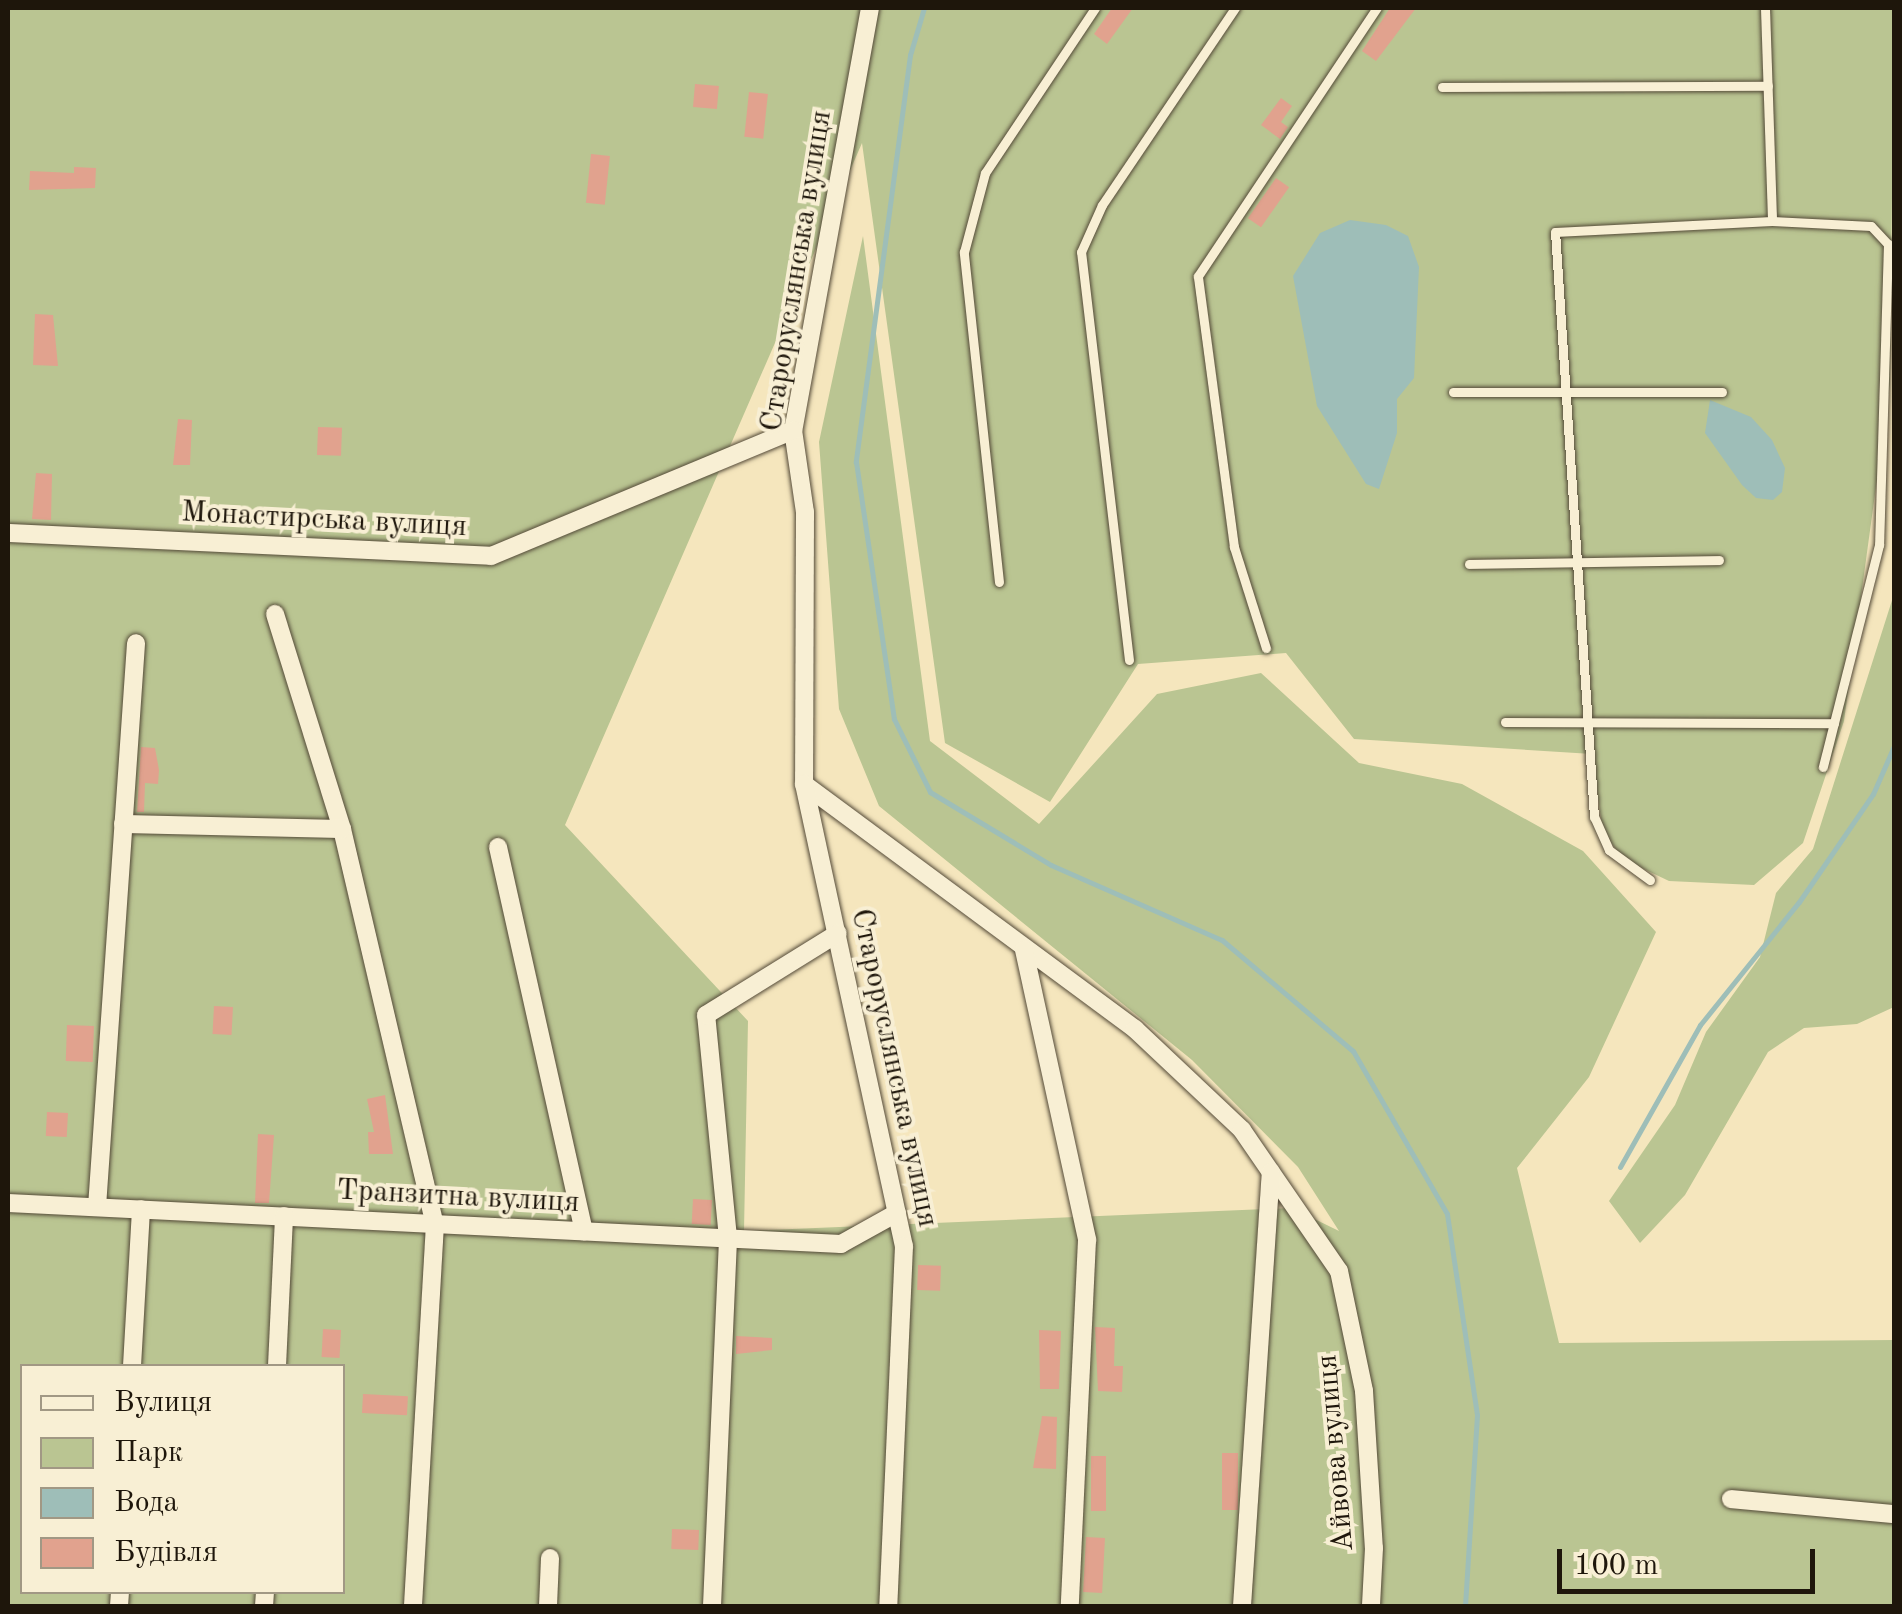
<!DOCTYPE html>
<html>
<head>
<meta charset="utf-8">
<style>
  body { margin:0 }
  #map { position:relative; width:1902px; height:1614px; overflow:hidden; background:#f5e6bd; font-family:"Old Standard TT",serif }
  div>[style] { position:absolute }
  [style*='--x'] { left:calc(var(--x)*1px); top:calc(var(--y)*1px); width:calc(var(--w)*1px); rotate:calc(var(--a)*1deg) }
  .green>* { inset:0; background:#bac592 }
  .water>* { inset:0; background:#9ebeb8 }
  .stream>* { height:5px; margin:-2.5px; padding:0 2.5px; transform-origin:2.5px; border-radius:2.5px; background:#9ebeb8 }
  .building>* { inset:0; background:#e1a28e; transform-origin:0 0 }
  .roads { filter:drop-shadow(0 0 2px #544a38) drop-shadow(0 0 2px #544a38) }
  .service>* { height:9px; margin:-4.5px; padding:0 4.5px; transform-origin:4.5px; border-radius:4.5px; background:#f8efd4 }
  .minor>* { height:18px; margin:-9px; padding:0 9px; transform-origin:9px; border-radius:9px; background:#f8efd4 }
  span { translate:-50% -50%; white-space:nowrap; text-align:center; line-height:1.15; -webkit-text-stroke:8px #f8efd4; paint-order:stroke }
  .street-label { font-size:30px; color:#1e160b }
  .frame { position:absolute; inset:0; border:10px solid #1e160b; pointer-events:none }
  .legend { position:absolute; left:20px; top:1364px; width:325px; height:230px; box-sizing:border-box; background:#f8efd4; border:2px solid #a19884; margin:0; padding:12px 18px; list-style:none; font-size:30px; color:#1e160b }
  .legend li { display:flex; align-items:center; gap:20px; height:50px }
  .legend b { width:50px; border:2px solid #a19884 }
  .scale { position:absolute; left:1557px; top:1549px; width:258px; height:45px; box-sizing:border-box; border:5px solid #1e160b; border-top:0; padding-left:12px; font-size:30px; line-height:35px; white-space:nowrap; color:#1e160b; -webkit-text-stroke:8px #f8efd4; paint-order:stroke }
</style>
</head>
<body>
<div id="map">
  <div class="green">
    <i style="clip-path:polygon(evenodd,8px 8px,1894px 8px,1890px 384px,1844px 721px,1803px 843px,1754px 885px,1669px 881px,1625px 860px,1603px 833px,1592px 754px,1354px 739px,1286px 653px,1138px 664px,1050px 802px,945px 743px,862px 143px,565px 825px,748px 1021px,744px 1231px,1292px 1208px,1339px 1231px,1298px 1167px,1192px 1060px,879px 806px,839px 709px,819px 442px,863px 236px,930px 741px,1039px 824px,1157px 694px,1261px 673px,1359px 763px,1462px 784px,1583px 851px,1656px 932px,1589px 1077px,1517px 1168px,1559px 1343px,1894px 1340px,1894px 1606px,8px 1606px,8px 8px,22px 1366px,342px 1366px,342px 1592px,22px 1592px,22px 1366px)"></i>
    <i style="clip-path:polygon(1894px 594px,1894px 1007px,1857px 1024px,1804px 1028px,1768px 1052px,1685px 1195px,1640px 1243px,1609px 1201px,1675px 1105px,1706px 1032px,1760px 957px,1776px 893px,1813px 849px)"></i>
  </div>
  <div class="water">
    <i style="clip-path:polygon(1350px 220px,1386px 225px,1408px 236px,1419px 267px,1414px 378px,1397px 399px,1397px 433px,1379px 489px,1366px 484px,1317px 406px,1293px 276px,1320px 233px)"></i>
    <i style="clip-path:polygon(1710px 400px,1751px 417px,1772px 440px,1785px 468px,1782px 492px,1773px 500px,1756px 498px,1742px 485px,1705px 433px)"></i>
  </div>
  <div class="stream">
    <i style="--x:924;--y:8;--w:49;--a:106.6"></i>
    <i style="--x:910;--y:55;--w:411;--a:97.6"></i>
    <i style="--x:856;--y:462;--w:260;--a:81.6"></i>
    <i style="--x:894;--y:719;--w:81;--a:63.7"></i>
    <i style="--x:930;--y:792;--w:141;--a:31.1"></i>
    <i style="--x:1051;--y:865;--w:187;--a:23.7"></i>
    <i style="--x:1222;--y:940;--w:172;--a:40.3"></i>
    <i style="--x:1353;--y:1051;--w:188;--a:60"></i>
    <i style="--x:1447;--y:1214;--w:203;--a:81.5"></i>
    <i style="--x:1477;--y:1415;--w:191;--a:93.6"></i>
    <i style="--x:1620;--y:1167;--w:163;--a:-60.6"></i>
    <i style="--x:1700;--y:1025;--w:158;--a:-51.2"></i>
    <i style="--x:1799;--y:902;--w:131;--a:-55.6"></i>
    <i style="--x:1873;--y:794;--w:52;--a:-66.4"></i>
  </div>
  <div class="building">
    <i style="clip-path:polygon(1112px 8px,1133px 8px,1107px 44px,1094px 34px)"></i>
    <i style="clip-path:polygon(1390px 8px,1416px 8px,1376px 61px,1362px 51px)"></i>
    <i style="left:695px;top:84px;width:24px;height:23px;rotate:5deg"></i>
    <i style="left:749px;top:92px;width:19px;height:45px;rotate:6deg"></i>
    <i style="clip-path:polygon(1281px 98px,1292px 106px,1281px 122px,1288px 127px,1280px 139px,1261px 125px)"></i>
    <i style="left:591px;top:154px;width:19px;height:49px;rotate:6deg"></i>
    <i style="clip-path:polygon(74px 167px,96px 168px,95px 188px,29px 190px,30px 171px,74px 173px)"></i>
    <i style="left:1276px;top:178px;width:16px;height:49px;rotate:35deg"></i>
    <i style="clip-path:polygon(35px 314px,53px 315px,58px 366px,33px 365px)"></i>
    <i style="clip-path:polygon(178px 419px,192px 420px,190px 465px,173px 465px)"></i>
    <i style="left:318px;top:427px;width:24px;height:28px;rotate:2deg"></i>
    <i style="clip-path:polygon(36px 473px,52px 474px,51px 520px,32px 519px)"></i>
    <i style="clip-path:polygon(141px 747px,155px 748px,159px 770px,158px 784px,145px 783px,144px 812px,137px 812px)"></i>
    <i style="left:214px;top:1006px;width:19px;height:28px;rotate:3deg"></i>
    <i style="left:67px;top:1025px;width:27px;height:36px;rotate:2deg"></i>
    <i style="clip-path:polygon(385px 1095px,393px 1154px,369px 1154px,368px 1132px,374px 1132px,367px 1099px)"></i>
    <i style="left:47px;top:1112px;width:21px;height:24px;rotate:3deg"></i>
    <i style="clip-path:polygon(258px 1134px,274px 1135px,269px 1203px,255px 1203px)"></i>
    <i style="left:693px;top:1199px;width:19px;height:25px;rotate:3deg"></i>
    <i style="left:918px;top:1265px;width:23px;height:25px;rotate:2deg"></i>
    <i style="clip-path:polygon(1095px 1327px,1115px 1328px,1114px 1366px,1123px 1366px,1122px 1392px,1098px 1391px)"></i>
    <i style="left:323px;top:1329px;width:18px;height:28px;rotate:3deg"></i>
    <i style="clip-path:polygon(1039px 1330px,1061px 1331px,1059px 1389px,1040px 1389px)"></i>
    <i style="clip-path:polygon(736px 1336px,772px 1338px,772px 1350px,736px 1354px)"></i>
    <i style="left:363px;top:1394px;width:45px;height:19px;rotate:3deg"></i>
    <i style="clip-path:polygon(1042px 1416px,1057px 1417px,1056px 1469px,1033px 1468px)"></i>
    <i style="left:1222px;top:1453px;width:16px;height:57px"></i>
    <i style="left:1091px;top:1456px;width:15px;height:55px"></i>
    <i style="left:672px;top:1529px;width:27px;height:20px;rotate:2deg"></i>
    <i style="left:1086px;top:1537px;width:19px;height:55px;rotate:3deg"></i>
  </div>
  <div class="roads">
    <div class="service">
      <i style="--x:1765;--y:8;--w:213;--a:88.1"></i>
      <i style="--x:1442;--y:87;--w:326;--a:-0.2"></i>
      <i style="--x:1453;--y:392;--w:269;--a:0"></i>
      <i style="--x:1469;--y:564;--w:250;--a:-0.9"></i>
      <i style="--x:999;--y:582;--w:332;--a:-96.1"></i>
      <i style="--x:964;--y:252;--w:82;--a:-75.1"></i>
      <i style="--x:985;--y:173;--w:198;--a:-56.3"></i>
      <i style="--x:1266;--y:648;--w:106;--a:-107.6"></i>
      <i style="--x:1234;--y:547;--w:273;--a:-97.6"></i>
      <i style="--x:1198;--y:276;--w:322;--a:-56.3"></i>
      <i style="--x:1129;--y:660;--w:411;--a:-96.7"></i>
      <i style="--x:1081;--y:252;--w:51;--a:-65.9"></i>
      <i style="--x:1102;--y:205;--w:238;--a:-56"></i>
      <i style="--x:1505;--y:722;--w:329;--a:0.2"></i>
      <i style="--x:1650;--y:880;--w:51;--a:-143.8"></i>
      <i style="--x:1609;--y:850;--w:36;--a:-114"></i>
      <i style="--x:1594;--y:817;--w:586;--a:-93.81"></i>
      <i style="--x:1555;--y:232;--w:217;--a:-2.9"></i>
      <i style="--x:1772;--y:221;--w:99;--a:2.9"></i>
      <i style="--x:1871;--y:226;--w:25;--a:47"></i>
      <i style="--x:1888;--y:244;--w:301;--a:91.7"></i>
      <i style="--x:1879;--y:545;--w:229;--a:104.2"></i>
    </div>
    <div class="minor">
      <i style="--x:870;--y:8;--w:429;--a:100.3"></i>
      <i style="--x:793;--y:430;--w:83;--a:81.7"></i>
      <i style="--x:805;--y:512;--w:272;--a:90.2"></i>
      <i style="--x:804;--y:784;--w:412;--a:36.5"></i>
      <i style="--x:1135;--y:1029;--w:147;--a:43.3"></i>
      <i style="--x:1242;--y:1130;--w:171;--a:55.5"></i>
      <i style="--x:1339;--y:1271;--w:123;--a:78.2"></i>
      <i style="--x:1364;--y:1391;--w:157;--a:86.4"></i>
      <i style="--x:1374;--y:1548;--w:58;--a:93"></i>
      <i style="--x:8;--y:533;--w:484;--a:2.7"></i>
      <i style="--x:491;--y:556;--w:327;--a:-22.6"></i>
      <i style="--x:275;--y:614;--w:225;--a:72.7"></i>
      <i style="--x:342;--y:829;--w:406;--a:76.8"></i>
      <i style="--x:435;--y:1224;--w:383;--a:93.3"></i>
      <i style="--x:804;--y:784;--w:473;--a:77.8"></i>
      <i style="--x:904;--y:1246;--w:360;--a:92.5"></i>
      <i style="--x:123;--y:824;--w:219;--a:1.3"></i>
      <i style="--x:498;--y:847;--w:394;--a:77.4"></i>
      <i style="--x:1024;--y:950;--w:297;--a:77.7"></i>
      <i style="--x:1087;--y:1240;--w:366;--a:92.7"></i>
      <i style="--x:8;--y:1203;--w:834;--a:2.82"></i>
      <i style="--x:841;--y:1244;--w:64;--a:-29"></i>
      <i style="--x:97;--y:1207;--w:565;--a:-86.04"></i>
      <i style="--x:132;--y:1366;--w:157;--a:-86.7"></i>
      <i style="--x:277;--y:1366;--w:150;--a:-87.3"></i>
      <i style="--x:1731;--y:1499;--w:164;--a:5.3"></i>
      <i style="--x:119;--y:1606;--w:14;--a:-86"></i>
      <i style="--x:264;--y:1606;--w:14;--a:-86"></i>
      <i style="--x:548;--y:1606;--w:48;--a:-87.6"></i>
      <i style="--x:712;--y:1606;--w:368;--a:-87.5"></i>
      <i style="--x:728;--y:1238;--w:224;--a:-95.6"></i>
      <i style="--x:706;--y:1015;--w:155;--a:-31.8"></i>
      <i style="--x:1242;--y:1606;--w:435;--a:-86.2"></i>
    </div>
  </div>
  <div class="street-label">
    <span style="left:797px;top:271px;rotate:-81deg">Староруслянська вулиця</span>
    <span style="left:324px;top:520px;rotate:3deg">Монастирська вулиця</span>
    <span style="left:894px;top:1068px;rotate:78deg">Староруслянська вулиця</span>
    <span style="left:458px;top:1197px;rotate:3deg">Транзитна вулиця</span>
    <span style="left:1336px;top:1453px;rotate:-95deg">Айвова вулиця</span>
  </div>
  <div class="frame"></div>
  <ul class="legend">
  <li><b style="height:12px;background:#f8efd4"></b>Вулиця</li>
  <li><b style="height:28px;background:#bac592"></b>Парк</li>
  <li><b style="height:28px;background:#9ebeb8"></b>Вода</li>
  <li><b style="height:28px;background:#e1a28e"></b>Будівля</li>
  </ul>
  <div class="scale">100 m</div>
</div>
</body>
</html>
